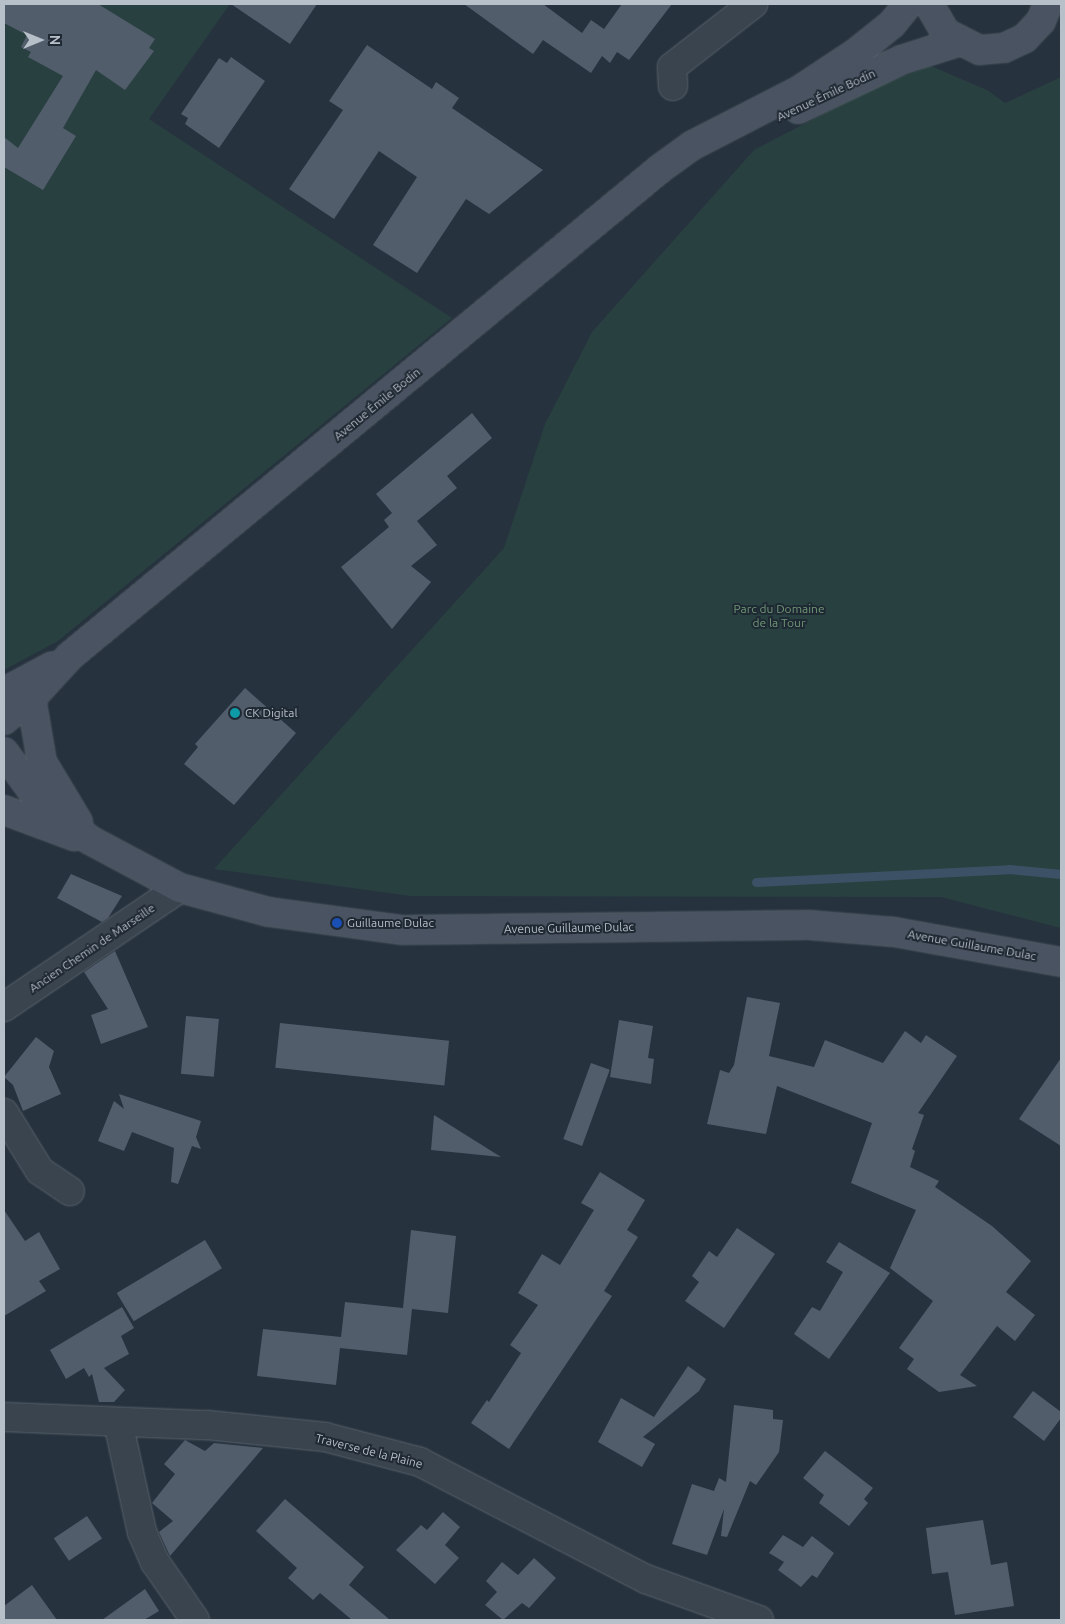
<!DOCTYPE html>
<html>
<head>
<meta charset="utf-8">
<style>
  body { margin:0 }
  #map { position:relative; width:1065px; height:1624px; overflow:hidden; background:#26323e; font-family:Ubuntu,sans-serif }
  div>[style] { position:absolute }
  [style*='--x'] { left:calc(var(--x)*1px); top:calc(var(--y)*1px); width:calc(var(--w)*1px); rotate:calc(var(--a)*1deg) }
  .green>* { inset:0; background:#294040 }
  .stream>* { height:9px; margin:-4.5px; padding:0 4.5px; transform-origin:4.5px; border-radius:4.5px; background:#3d5166 }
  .building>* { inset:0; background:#525d6c; transform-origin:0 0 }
  .roads { filter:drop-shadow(0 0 1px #58626c) drop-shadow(0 0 1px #58626c) }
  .street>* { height:28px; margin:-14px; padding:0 14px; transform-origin:14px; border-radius:14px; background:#3a444e }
  .secondary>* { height:28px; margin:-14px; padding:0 14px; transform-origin:14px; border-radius:14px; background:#495361 }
  .dots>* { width:14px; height:14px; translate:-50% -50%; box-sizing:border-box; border:2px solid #1f2933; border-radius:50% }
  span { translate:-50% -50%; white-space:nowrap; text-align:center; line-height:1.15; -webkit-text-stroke:4px #1f2933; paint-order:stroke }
  .street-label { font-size:12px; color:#b7bfc9 }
  .park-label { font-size:12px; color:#6f9876 }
  .poi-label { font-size:12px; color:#b7bfc9 }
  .left { translate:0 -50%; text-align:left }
  .frame { position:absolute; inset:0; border:5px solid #b7bfc9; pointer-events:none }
  .north { position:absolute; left:15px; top:15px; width:50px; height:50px; -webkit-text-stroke:4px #1f2933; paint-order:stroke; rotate:90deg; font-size:14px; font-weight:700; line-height:20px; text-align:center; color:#b7bfc9 }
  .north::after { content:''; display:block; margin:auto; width:18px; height:22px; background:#b7bfc9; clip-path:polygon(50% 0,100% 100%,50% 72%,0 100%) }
</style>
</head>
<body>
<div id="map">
  <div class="green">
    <i style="clip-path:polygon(4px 4px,230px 4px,149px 119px,452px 318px,58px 641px,4px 670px)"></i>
    <i style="clip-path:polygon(1061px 51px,1061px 928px,941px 897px,410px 896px,214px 869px,504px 548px,545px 424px,592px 332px,754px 150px,879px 85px,931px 66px,987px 90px,1005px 103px,1061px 77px)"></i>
  </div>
  <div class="stream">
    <i style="--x:756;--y:882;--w:253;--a:-2.9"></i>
    <i style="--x:1009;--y:869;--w:52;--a:5.5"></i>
  </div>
  <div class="building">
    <i style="clip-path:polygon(4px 4px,98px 4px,155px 39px,149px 48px,154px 51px,125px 90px,96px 70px,63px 128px,76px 136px,43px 190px,4px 167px,4px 137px,18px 148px,63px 76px,28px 57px,31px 52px,21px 47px,27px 35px,4px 23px)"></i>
    <i style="clip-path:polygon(231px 4px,317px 4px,290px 44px)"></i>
    <i style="clip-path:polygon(464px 4px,543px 4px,582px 33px,591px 20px,604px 29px,622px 4px,672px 4px,629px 60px,617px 52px,610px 63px,602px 56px,591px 73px,543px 40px,533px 54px)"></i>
    <i style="clip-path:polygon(367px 45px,432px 89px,436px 82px,459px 98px,452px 108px,543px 170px,489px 214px,466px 199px,417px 273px,373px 245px,417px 177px,379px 151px,334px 219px,289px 189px,343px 110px,329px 101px)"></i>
    <i style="clip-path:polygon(231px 57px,265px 81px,219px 148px,185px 124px,188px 118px,181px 114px,219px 58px,227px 63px)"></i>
    <i style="clip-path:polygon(472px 413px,492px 438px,447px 476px,457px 488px,417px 521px,437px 545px,411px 566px,431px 582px,392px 629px,341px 567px,389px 527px,384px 520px,392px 513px,376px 494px)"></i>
    <i style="clip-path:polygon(245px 688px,296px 733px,234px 805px,184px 764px,198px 747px,195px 744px)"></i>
    <i style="clip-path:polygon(71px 874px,122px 896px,108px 918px,102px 922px,57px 898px)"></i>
    <i style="clip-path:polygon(115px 951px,148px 1027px,101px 1044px,91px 1015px,108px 1009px,84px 972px)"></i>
    <i style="clip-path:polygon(747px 997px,780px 1003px,769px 1056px,814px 1067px,825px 1040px,883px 1063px,905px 1031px,921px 1043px,926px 1035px,957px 1056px,918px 1113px,924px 1115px,912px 1149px,915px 1151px,910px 1167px,939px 1181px,935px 1187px,992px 1226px,1031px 1261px,1006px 1292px,1035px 1315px,1015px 1341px,997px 1326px,960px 1375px,977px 1386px,939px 1392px,907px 1369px,914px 1359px,899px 1348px,933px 1301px,890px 1268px,916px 1210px,851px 1183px,872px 1123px,777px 1086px,766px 1134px,707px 1124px,720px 1070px,729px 1073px,734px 1065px)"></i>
    <i style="left:186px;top:1016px;width:33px;height:58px;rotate:5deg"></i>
    <i style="clip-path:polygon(619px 1020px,653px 1026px,648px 1058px,654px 1059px,651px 1084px,610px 1077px)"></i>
    <i style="left:280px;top:1023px;width:170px;height:45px;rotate:6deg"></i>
    <i style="clip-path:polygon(36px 1037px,54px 1051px,49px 1067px,61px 1094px,23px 1111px,13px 1085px,4px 1077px)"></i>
    <i style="clip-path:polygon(1061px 1058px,1061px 1146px,1019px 1119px)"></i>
    <i style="left:591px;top:1063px;width:20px;height:81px;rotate:20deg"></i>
    <i style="clip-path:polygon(119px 1094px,201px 1121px,196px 1137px,201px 1149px,192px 1146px,178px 1184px,171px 1182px,174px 1148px,132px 1132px,124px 1151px,98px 1141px,114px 1101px,124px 1109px)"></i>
    <i style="clip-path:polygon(434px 1115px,501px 1157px,431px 1150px)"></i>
    <i style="clip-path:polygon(600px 1172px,645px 1200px,627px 1230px,638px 1237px,604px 1291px,612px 1296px,509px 1449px,471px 1423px,487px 1400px,489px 1402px,521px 1353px,510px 1345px,538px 1305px,518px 1293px,542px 1254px,560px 1265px,594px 1210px,581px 1203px)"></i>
    <i style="clip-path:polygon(4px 1210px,25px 1241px,39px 1232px,60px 1269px,39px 1281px,46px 1291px,4px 1316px)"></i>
    <i style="clip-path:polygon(737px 1228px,775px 1254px,724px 1328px,685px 1301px,699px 1282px,692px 1276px,709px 1251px,717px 1257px)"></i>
    <i style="clip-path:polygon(411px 1230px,456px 1236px,448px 1313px,412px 1309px,407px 1355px,340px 1348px,336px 1385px,257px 1376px,263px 1329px,341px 1337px,345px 1302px,403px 1308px)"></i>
    <i style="left:205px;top:1240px;width:33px;height:103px;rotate:59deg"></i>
    <i style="clip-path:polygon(839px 1242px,890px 1273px,829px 1359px,794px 1334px,812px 1307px,820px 1311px,843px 1272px,826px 1262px)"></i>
    <i style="clip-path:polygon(122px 1307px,134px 1328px,121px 1336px,129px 1354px,104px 1368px,125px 1390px,114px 1402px,99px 1402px,92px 1374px,89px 1377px,84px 1368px,66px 1379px,50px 1350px)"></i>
    <i style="clip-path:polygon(688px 1366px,706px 1379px,699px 1391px,643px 1437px,655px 1444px,642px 1467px,598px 1442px,621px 1398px,654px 1417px)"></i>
    <i style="clip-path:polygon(1033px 1391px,1061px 1412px,1061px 1418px,1044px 1441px,1013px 1417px)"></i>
    <i style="clip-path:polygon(734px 1405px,773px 1410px,773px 1419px,783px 1420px,779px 1452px,756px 1485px,750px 1481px,727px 1537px,721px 1536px,724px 1509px,707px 1555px,672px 1544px,692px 1484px,714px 1491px,719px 1478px,726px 1482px)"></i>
    <i style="clip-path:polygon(185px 1440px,205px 1451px,214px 1443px,263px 1448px,170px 1556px,159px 1532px,173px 1521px,152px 1503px,175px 1474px,164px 1464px)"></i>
    <i style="clip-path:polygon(825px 1451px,873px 1488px,864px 1499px,868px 1503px,849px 1526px,819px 1503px,824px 1495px,803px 1478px)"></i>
    <i style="clip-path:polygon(285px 1499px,364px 1567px,349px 1585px,390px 1620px,352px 1620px,320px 1593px,313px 1600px,288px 1578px,297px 1568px,256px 1531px)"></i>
    <i style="clip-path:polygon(443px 1512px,460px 1527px,445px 1545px,459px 1558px,435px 1584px,396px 1550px,421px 1525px,427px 1530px)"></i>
    <i style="left:87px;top:1516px;width:27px;height:40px;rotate:56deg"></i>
    <i style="clip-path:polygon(983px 1520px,991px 1565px,1007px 1562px,1014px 1606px,955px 1615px,948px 1572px,932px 1574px,926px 1528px)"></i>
    <i style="clip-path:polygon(783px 1535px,803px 1547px,812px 1536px,834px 1553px,817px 1578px,812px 1575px,801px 1587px,778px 1570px,784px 1562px,769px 1553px)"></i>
    <i style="clip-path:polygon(534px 1558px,556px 1578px,529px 1608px,522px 1603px,503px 1620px,485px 1605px,497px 1592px,486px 1581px,502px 1562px,518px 1575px)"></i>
    <i style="clip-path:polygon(32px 1585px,57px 1620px,4px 1620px,4px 1606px)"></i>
    <i style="clip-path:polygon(145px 1589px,159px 1611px,144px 1620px,102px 1620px)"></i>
  </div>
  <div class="roads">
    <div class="street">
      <i style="--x:673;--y:86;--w:19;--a:-93"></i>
      <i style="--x:672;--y:67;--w:103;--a:-37.9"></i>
      <i style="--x:4;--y:1007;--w:212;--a:-34.1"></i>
      <i style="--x:4;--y:1113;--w:68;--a:58.2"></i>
      <i style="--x:40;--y:1171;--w:36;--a:34"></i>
      <i style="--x:4;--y:1417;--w:203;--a:2.3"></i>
      <i style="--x:207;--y:1425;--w:119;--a:5.8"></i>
      <i style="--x:325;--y:1437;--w:98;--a:14.7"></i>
      <i style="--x:420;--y:1462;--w:254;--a:27.4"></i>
      <i style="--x:646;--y:1579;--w:120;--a:19.9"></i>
      <i style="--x:118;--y:1422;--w:113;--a:77.7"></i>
      <i style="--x:142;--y:1532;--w:33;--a:67"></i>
      <i style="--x:155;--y:1562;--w:70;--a:55.4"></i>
    </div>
    <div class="secondary">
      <i style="--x:929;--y:4;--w:34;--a:60"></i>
      <i style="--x:946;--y:33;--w:38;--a:27"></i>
      <i style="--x:980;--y:50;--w:24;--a:-5"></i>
      <i style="--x:1004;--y:48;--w:23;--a:-25"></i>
      <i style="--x:1025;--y:38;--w:23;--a:-47"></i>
      <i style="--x:1041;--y:21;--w:18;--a:-68"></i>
      <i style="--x:798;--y:109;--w:114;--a:-25.4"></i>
      <i style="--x:901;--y:60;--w:60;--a:-17.5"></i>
      <i style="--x:4;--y:692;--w:55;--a:-28"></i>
      <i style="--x:31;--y:697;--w:66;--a:80.4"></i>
      <i style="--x:42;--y:762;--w:70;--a:59"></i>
      <i style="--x:4;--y:720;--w:42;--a:-40.2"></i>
      <i style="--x:36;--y:693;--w:50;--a:-47.4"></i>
      <i style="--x:70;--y:656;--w:766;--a:-39.55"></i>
      <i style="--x:661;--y:168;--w:39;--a:-36"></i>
      <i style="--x:693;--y:145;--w:120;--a:-27.2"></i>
      <i style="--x:800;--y:90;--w:67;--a:-33.5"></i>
      <i style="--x:856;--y:53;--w:46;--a:-38.9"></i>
      <i style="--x:892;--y:24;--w:26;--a:-51"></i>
      <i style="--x:4;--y:752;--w:54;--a:54"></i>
      <i style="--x:36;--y:796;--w:70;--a:39.2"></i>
      <i style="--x:90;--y:840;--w:102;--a:28.1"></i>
      <i style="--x:180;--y:888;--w:92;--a:15.1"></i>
      <i style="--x:269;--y:912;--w:135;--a:7.7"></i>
      <i style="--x:403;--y:930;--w:406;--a:-0.7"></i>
      <i style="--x:809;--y:925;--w:85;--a:4.7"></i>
      <i style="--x:894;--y:932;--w:170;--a:10.2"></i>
      <i style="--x:4;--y:810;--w:75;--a:20.4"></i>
    </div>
  </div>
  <div class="dots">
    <i style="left:235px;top:713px;background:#0f9aa8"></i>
    <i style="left:337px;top:923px;background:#1a4fb4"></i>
  </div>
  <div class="street-label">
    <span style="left:826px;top:95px;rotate:-25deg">Avenue Émile Bodin</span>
    <span style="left:377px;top:404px;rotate:-39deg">Avenue Émile Bodin</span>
    <span style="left:569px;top:928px;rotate:-1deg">Avenue Guillaume Dulac</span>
    <span style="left:972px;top:945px;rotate:10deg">Avenue Guillaume Dulac</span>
    <span style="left:92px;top:948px;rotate:-34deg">Ancien Chemin de Marseille</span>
    <span style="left:369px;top:1451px;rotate:14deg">Traverse de la Plaine</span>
  </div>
  <div class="park-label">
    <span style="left:779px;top:616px">Parc du Domaine<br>de la Tour</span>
  </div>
  <div class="poi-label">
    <span class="left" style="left:245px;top:713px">CK Digital</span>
    <span class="left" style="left:347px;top:923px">Guillaume Dulac</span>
  </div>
  <div class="frame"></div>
  <div class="north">N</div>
</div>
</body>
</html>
